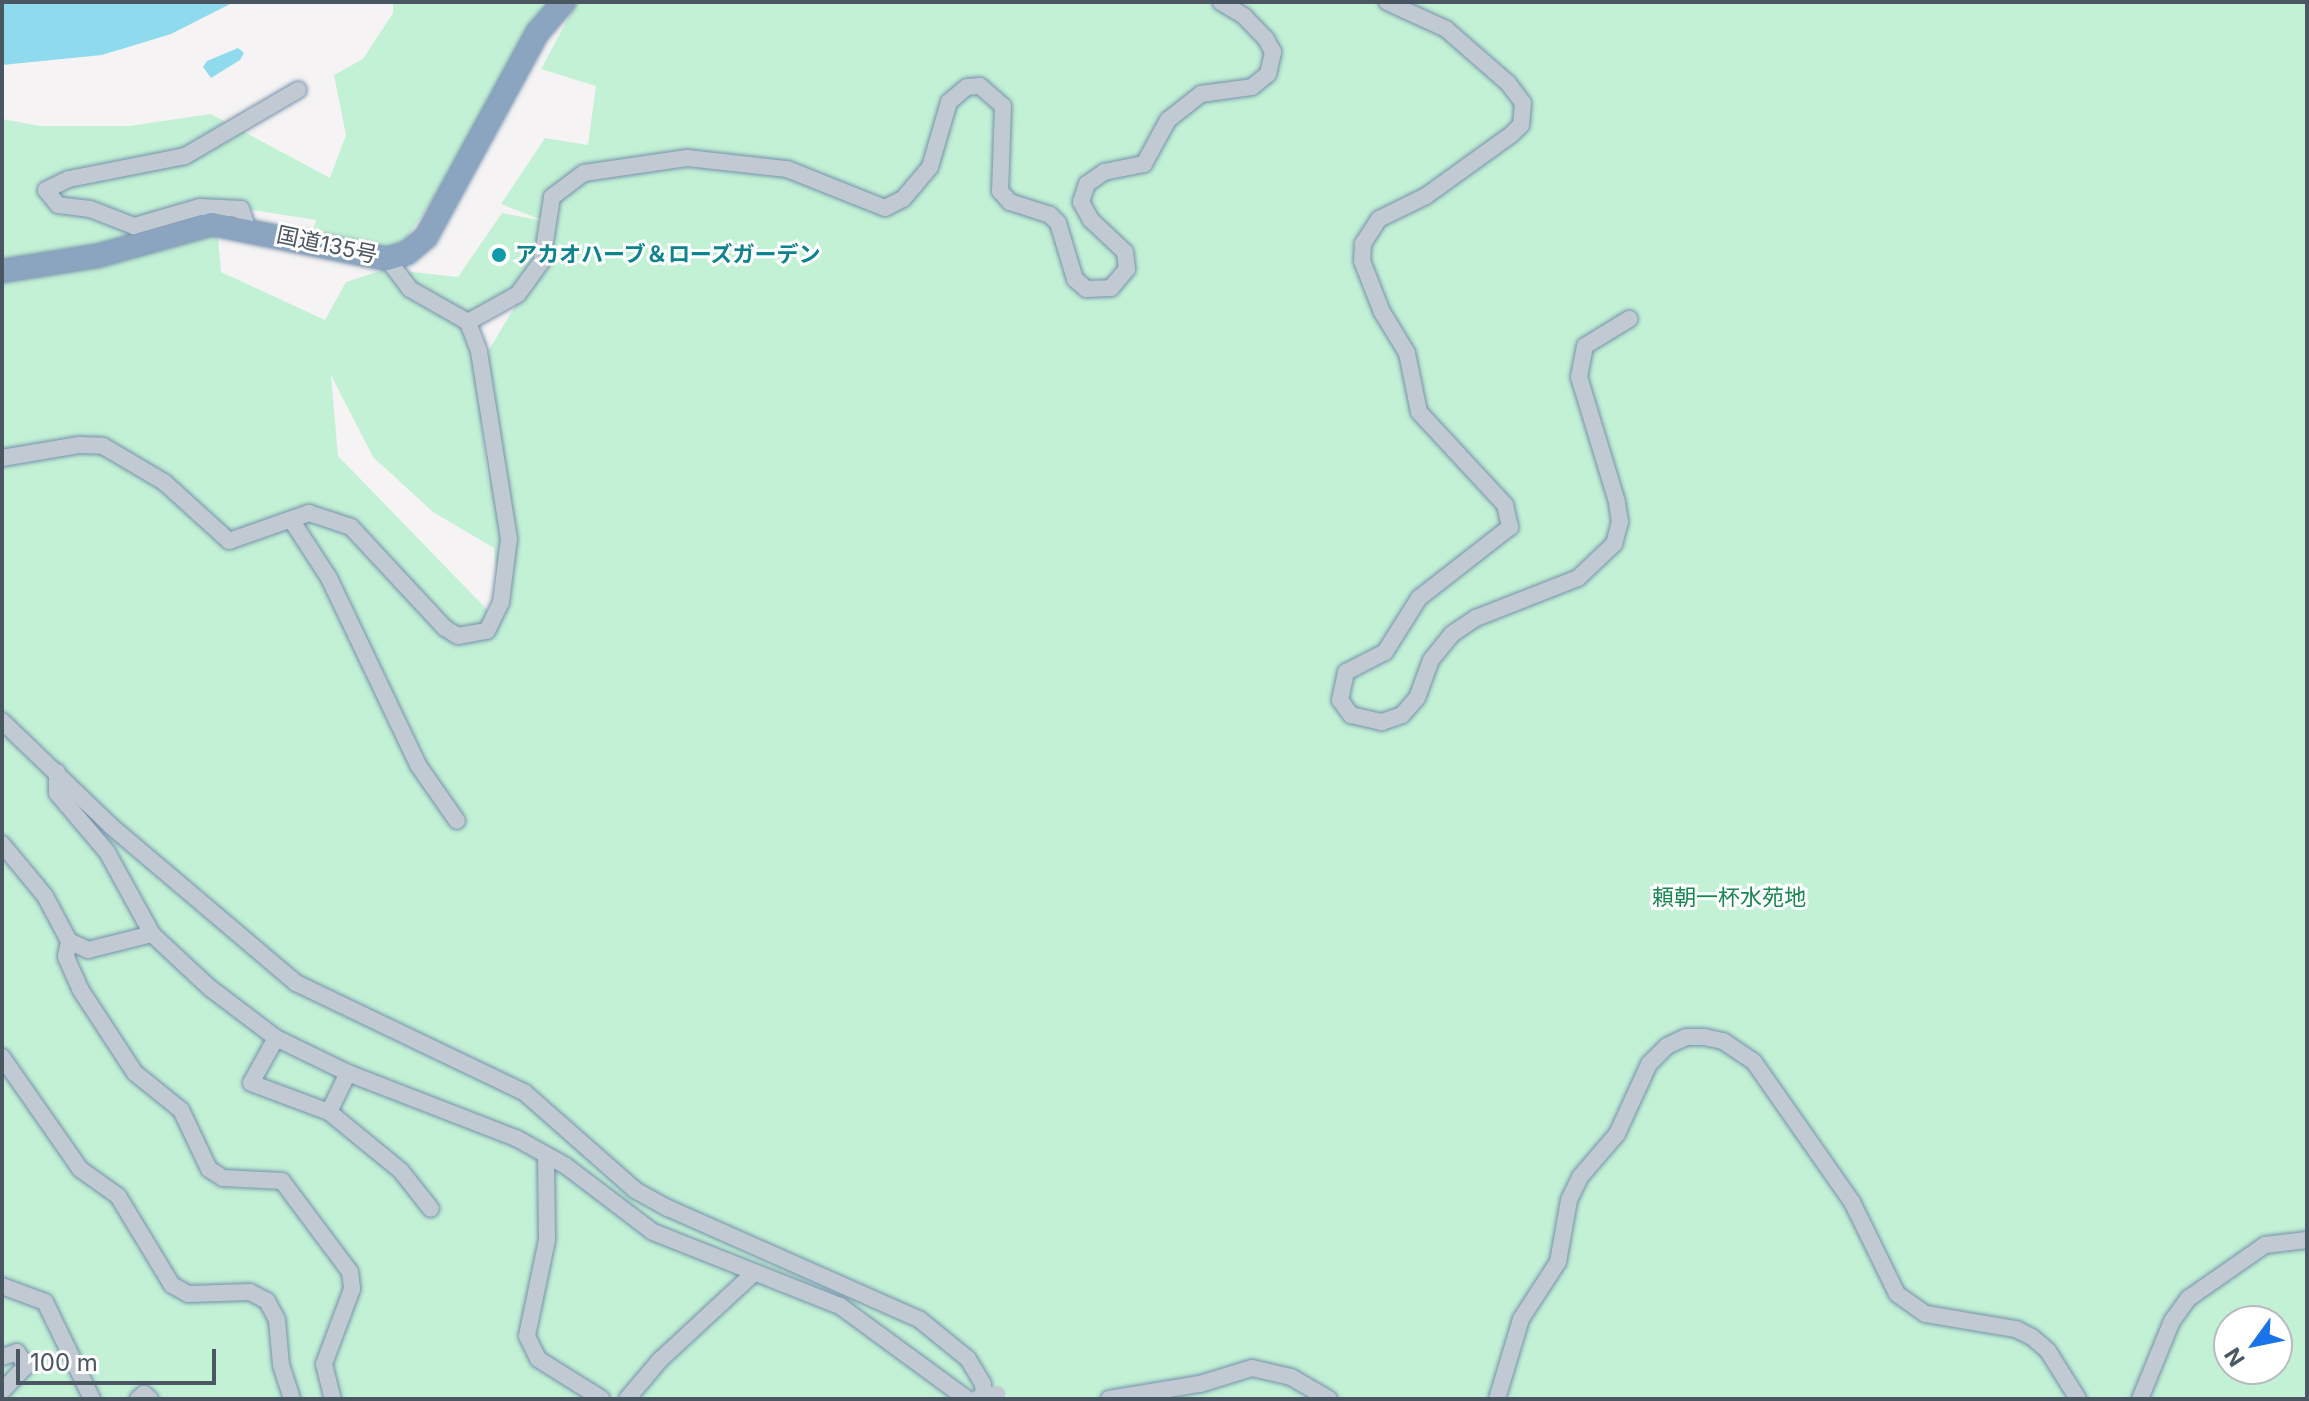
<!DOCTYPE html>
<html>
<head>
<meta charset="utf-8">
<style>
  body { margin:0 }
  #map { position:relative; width:2309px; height:1401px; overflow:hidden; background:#f5f3f3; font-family:Inter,"Noto Sans JP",sans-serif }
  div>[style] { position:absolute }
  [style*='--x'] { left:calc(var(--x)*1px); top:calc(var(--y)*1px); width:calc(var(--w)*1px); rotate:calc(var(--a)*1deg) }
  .green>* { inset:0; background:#c3f1d5 }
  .water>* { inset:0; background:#90daee }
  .roads { filter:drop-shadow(0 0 2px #7690ad) drop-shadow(0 0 2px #7690ad) }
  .minor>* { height:16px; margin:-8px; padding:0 8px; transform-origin:8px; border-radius:8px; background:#c1cad2 }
  .highway>* { height:22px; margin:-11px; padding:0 11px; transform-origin:11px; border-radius:11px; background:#8ba5c1 }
  .minor-bridge>* { height:16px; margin:-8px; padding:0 8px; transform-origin:8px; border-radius:8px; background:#c1cad2 }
  .dots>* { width:22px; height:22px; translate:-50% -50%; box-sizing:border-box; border:4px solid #fff; border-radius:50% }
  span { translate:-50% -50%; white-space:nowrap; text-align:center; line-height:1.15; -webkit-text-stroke:6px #fff; paint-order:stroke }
  .street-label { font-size:22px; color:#4a5661 }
  .culture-label { font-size:22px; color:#0d838f; font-weight:700 }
  .left { translate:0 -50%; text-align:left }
  .park-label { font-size:22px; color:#17864f }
  .frame { position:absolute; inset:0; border:4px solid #4a5661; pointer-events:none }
  .north { position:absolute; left:2213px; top:1305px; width:80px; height:80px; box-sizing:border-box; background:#fff; border:2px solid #b7bbc0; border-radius:50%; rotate:237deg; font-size:22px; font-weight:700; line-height:32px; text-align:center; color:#4a5661 }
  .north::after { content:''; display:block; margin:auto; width:28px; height:36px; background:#1a73e8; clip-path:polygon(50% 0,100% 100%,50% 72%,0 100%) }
  .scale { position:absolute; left:16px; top:1349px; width:200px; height:36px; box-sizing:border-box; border:4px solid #4a5661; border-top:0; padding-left:10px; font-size:24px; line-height:28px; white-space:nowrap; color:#4a5661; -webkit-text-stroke:6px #fff; paint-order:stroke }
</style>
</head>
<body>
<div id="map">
  <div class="green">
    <i style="clip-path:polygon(evenodd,393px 2px,569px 2px,385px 269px,458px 277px,502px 213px,544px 221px,501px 204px,545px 138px,588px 145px,596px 86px,541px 69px,577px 2px,2307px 2px,2307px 1399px,2px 1399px,2px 119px,40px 126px,129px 126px,211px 114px,330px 178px,346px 135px,334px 75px,363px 59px,393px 13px,393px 2px,215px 204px,316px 220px,312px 235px,383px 270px,346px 282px,325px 320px,221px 272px,215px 204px,393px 2px,541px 263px,480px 365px,490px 496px,472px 334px,541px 263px,393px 2px,331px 375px,373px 457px,433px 512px,494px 548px,500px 623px,338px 456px,331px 375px,393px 2px,2229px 1321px,2277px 1321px,2277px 1369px,2229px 1369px,2229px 1321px)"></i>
  </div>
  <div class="water">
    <i style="clip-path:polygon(2px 2px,234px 2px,171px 34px,102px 55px,2px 65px)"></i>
    <i style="clip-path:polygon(238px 48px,244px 53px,240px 60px,211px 78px,203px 67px,207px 61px)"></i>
  </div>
  <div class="roads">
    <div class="minor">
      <i style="--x:1387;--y:2;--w:65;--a:24.6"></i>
      <i style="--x:1446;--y:29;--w:82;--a:41.1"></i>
      <i style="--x:1508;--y:83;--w:25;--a:53"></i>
      <i style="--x:1523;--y:103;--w:22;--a:95"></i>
      <i style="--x:1521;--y:125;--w:13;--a:135"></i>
      <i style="--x:1512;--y:134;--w:106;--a:144.2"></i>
      <i style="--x:1426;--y:196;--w:52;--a:153.9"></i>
      <i style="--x:1379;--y:219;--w:30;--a:123"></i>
      <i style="--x:1363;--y:244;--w:17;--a:93"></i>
      <i style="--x:1362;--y:261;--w:55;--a:68.6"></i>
      <i style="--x:1382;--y:312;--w:48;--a:58.6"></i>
      <i style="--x:1407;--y:353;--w:60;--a:78.5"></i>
      <i style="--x:1419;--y:412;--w:127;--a:47.2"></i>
      <i style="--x:1505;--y:505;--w:23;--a:77"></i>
      <i style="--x:1510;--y:527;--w:115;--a:142"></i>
      <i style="--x:1419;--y:598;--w:64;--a:122.2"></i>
      <i style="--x:1385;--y:652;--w:44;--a:152.9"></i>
      <i style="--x:1346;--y:672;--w:29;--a:102"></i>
      <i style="--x:1340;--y:700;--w:19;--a:54"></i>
      <i style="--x:1351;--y:715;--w:32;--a:13"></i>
      <i style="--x:1382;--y:722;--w:21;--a:-19"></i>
      <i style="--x:1402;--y:715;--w:23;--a:-49"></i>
      <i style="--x:1417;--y:698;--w:40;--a:-69.8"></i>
      <i style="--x:1431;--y:660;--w:33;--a:-51"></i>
      <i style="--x:1452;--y:634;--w:29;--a:-34"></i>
      <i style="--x:1476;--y:618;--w:110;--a:-21.4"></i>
      <i style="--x:1578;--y:578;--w:50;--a:-43.4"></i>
      <i style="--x:1614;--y:544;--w:23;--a:-75"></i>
      <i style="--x:1620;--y:522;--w:20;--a:-99"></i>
      <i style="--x:1617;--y:502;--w:131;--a:-106.9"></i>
      <i style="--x:1579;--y:377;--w:32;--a:-79"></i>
      <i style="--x:1585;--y:346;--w:52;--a:-31.5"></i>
      <i style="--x:247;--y:227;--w:19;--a:-108"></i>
      <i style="--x:241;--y:209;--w:41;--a:-177.2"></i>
      <i style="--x:200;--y:207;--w:69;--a:163.9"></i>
      <i style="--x:134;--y:226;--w:47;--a:-158.9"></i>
      <i style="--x:90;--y:209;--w:32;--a:-173"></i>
      <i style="--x:58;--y:205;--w:19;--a:-129"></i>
      <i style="--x:46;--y:190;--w:25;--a:-26"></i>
      <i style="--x:69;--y:179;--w:118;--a:-11.2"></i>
      <i style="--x:185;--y:156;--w:131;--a:-30.3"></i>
      <i style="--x:468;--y:322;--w:57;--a:-29.2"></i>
      <i style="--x:518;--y:294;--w:41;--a:-54"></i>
      <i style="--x:542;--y:261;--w:65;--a:-81.1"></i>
      <i style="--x:552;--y:197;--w:40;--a:-37"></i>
      <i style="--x:584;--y:173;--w:104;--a:-8.3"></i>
      <i style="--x:687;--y:158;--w:101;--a:6.3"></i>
      <i style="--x:787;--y:169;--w:105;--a:21.7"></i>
      <i style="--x:885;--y:208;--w:20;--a:-27"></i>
      <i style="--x:903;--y:199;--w:42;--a:-49.8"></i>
      <i style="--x:930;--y:167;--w:68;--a:-73.7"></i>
      <i style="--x:949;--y:102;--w:23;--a:-40"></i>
      <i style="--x:967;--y:87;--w:13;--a:-4"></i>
      <i style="--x:980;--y:86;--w:30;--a:41"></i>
      <i style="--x:1003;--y:106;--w:85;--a:92"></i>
      <i style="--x:1000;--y:191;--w:15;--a:48"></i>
      <i style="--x:1010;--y:202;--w:42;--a:18"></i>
      <i style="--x:1050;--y:215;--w:11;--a:45"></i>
      <i style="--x:1058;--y:223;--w:59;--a:73.1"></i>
      <i style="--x:1075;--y:279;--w:15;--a:42"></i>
      <i style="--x:1086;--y:289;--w:25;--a:-2"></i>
      <i style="--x:1111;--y:288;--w:25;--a:-50"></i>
      <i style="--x:1127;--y:269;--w:17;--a:-97"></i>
      <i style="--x:1125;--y:252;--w:47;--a:-136.7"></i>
      <i style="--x:1091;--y:220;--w:21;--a:-119"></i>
      <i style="--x:1081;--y:202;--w:19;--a:-72"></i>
      <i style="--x:1087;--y:184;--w:21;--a:-35"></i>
      <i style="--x:1104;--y:172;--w:41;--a:-11.3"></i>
      <i style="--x:1144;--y:164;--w:50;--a:-61.4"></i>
      <i style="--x:1168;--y:120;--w:42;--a:-38.2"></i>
      <i style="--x:1201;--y:94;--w:51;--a:-7.8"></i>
      <i style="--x:1252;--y:87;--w:21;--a:-39"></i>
      <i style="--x:1268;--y:74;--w:23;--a:-77"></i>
      <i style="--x:1273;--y:52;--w:15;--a:-118"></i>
      <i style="--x:1266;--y:39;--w:32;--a:-134"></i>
      <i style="--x:1244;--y:16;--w:27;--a:-149"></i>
      <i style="--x:2;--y:458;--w:78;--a:-9.6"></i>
      <i style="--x:79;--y:445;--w:24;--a:2"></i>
      <i style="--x:103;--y:446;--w:71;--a:30.5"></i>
      <i style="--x:164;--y:482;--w:88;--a:42.2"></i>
      <i style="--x:229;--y:541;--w:85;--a:-19.3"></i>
      <i style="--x:309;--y:513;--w:44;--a:18.4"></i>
      <i style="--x:351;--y:527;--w:138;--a:47.1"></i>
      <i style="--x:445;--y:628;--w:15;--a:32"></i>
      <i style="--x:458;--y:636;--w:29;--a:-10"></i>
      <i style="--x:487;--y:631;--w:32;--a:-64"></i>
      <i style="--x:501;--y:602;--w:64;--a:-82.8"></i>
      <i style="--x:509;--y:539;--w:190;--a:-99.1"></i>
      <i style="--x:479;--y:351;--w:31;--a:-111"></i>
      <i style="--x:468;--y:322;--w:67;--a:-150.4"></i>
      <i style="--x:410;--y:289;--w:38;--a:-127"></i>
      <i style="--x:292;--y:521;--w:68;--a:57"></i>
      <i style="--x:329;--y:578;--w:207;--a:64.5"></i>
      <i style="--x:418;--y:765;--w:68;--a:55.1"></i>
      <i style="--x:2;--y:721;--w:151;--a:43.9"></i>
      <i style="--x:111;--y:826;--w:243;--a:40.3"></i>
      <i style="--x:296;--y:983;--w:253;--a:25.6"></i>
      <i style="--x:524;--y:1092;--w:148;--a:41.4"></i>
      <i style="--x:635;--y:1190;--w:38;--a:29"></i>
      <i style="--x:668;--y:1208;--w:274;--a:23.9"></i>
      <i style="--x:919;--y:1319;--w:63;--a:39.2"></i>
      <i style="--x:968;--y:1359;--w:29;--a:59"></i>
      <i style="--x:983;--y:1384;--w:15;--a:86"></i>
      <i style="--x:57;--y:772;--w:21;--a:90"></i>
      <i style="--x:57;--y:793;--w:77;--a:49.7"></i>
      <i style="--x:107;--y:852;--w:94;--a:61.2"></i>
      <i style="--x:152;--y:934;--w:79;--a:43"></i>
      <i style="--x:210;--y:988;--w:83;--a:37.1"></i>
      <i style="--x:276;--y:1038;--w:80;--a:25.9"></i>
      <i style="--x:348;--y:1073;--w:180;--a:21.2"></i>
      <i style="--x:516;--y:1138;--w:57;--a:29.2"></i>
      <i style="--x:566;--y:1166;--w:109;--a:37.2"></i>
      <i style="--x:653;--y:1232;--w:201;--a:21.6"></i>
      <i style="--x:840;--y:1306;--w:157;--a:36.2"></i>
      <i style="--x:2;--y:844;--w:67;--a:50.4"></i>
      <i style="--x:45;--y:896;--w:51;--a:61.9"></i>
      <i style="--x:69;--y:941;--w:21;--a:25"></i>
      <i style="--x:88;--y:950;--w:66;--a:-14"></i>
      <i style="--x:69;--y:941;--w:16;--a:101"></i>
      <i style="--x:66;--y:957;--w:35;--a:66"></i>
      <i style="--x:80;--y:989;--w:100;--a:56.8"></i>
      <i style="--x:135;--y:1073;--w:59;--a:38.8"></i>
      <i style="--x:181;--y:1110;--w:65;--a:64.6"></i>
      <i style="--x:209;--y:1169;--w:17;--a:33"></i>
      <i style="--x:223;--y:1178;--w:59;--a:2.9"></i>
      <i style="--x:282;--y:1181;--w:114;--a:53.2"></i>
      <i style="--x:350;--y:1272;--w:17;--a:83"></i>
      <i style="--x:352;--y:1289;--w:80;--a:110.5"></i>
      <i style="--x:324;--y:1364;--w:36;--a:76"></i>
      <i style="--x:276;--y:1038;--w:51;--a:119.1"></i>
      <i style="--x:251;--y:1083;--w:83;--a:20.4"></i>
      <i style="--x:329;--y:1112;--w:93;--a:39.3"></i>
      <i style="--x:401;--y:1171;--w:48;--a:51.7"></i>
      <i style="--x:2;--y:1057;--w:136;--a:55.1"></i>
      <i style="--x:80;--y:1169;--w:47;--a:35.4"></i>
      <i style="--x:118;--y:1196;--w:104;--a:58.8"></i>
      <i style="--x:172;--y:1285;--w:18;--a:29"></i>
      <i style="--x:188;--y:1294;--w:62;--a:-1.8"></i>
      <i style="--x:250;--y:1292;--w:19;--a:28"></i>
      <i style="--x:267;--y:1301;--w:21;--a:62"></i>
      <i style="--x:277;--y:1320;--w:45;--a:84.9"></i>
      <i style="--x:281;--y:1365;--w:36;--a:72"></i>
      <i style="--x:329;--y:1112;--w:43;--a:-64"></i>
      <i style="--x:546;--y:1156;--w:84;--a:89.3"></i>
      <i style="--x:547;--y:1240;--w:98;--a:101.8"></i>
      <i style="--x:527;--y:1336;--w:25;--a:64"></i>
      <i style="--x:538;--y:1359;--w:75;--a:32"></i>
      <i style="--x:2;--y:1286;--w:46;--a:20.4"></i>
      <i style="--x:45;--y:1302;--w:108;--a:64.1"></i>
      <i style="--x:2;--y:1357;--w:16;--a:-18"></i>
      <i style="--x:17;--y:1352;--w:17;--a:57"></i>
      <i style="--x:26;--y:1366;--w:35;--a:134"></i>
      <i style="--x:138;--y:1399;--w:8;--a:-40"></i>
      <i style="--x:144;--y:1394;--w:8;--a:40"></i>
      <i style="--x:627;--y:1399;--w:51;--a:-49.8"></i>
      <i style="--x:660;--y:1360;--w:129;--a:-42.8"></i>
      <i style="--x:1109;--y:1399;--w:92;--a:-9.4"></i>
      <i style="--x:1200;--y:1384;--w:54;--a:-17.1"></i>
      <i style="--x:1252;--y:1368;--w:40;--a:13"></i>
      <i style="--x:1291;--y:1377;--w:44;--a:30.1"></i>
      <i style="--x:1497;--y:1399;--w:84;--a:-73.3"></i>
      <i style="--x:1521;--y:1319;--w:68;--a:-57"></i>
      <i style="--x:1558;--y:1262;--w:63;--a:-79.9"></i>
      <i style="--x:1569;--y:1200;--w:25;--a:-64"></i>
      <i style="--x:1580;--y:1177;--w:57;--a:-49.3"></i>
      <i style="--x:1617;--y:1134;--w:77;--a:-65.4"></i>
      <i style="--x:1649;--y:1064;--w:25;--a:-45"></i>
      <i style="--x:1667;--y:1046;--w:21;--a:-25"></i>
      <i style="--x:1686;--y:1037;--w:18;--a:0"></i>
      <i style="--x:1704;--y:1037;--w:19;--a:12"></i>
      <i style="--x:1723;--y:1041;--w:37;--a:34"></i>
      <i style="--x:1754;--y:1062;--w:171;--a:55"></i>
      <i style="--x:1852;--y:1202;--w:102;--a:63.9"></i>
      <i style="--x:1897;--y:1294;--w:35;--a:35"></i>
      <i style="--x:1926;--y:1314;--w:91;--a:9.5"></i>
      <i style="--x:2016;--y:1329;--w:18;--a:27"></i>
      <i style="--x:2032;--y:1337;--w:21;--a:41"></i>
      <i style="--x:2048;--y:1351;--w:57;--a:58"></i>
      <i style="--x:2140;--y:1399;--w:84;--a:-67.7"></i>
      <i style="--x:2172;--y:1321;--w:29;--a:-54"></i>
      <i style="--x:2189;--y:1298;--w:93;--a:-34.9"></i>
      <i style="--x:2265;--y:1245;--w:42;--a:-6.8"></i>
    </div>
    <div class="highway">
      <i style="--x:2;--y:271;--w:96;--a:-9"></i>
      <i style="--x:97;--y:256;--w:119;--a:-15.5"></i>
      <i style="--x:212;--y:224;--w:178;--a:11.3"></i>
      <i style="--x:387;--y:259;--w:21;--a:-17"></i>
      <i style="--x:407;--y:253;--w:25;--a:-40"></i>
      <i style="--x:426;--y:237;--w:234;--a:-61.4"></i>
      <i style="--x:538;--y:32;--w:40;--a:-49"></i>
    </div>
  </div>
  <div class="minor-bridge">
    <i style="--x:977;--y:1399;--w:21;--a:-14"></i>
  </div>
  <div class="dots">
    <i style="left:499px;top:255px;background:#0f9aa8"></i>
  </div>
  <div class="street-label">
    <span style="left:327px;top:245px;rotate:12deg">国道135号</span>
  </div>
  <div class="culture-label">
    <span class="left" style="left:515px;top:255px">アカオハーブ＆ローズガーデン</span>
  </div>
  <div class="park-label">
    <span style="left:1729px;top:898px">頼朝一杯水苑地</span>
  </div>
  <div class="frame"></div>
  <div class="north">N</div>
  <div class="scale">100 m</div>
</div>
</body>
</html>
